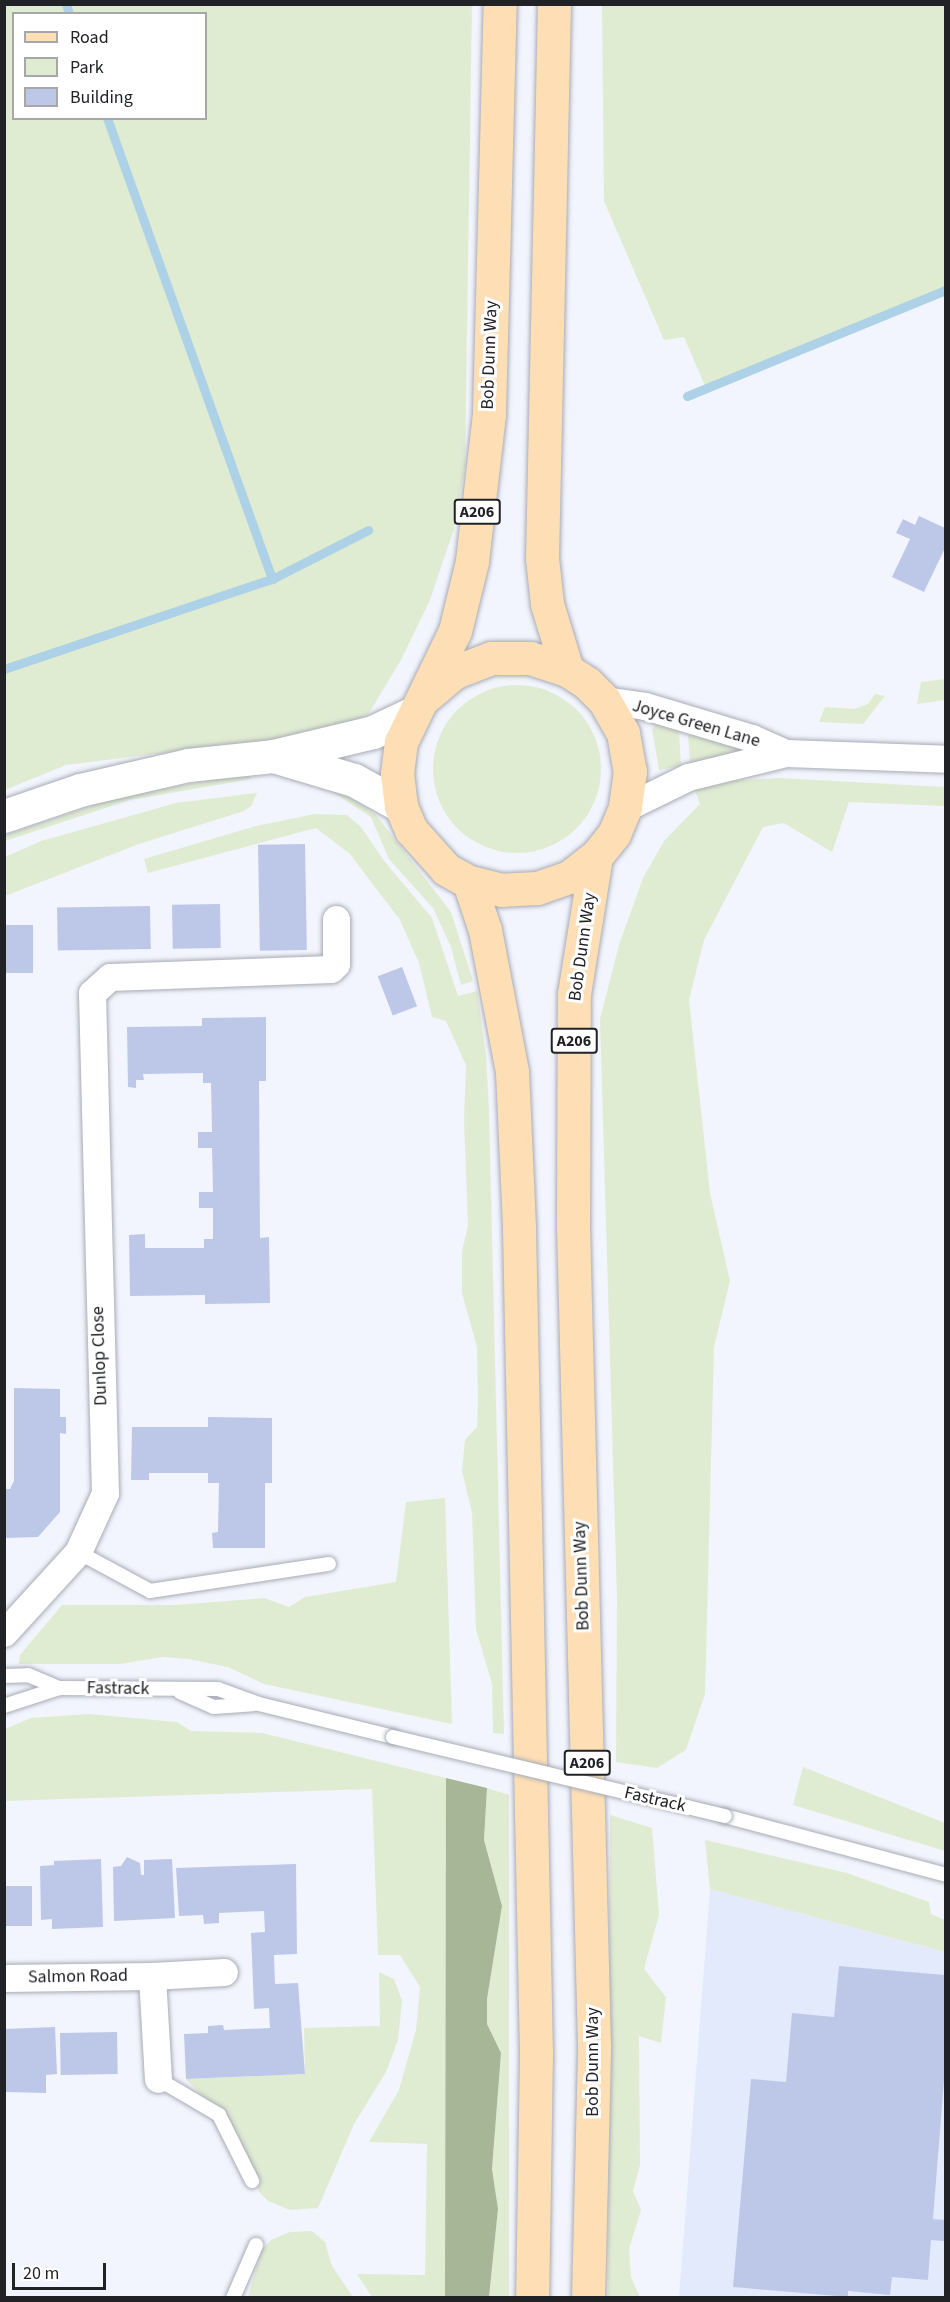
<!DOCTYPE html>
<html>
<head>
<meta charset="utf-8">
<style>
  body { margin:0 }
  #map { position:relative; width:950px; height:2302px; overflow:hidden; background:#f2f5fd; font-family:"Source Sans 3",sans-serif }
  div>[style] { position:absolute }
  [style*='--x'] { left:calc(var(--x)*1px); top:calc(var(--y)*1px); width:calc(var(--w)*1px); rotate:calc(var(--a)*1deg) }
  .built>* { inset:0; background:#e3eafb }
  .green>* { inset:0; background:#dfecd2 }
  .round { border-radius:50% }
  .forest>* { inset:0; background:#a6b696 }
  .stream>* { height:9px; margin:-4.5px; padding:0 4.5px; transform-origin:4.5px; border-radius:4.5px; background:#add1e6 }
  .building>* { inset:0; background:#bdc8e9; transform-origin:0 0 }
  .roads { filter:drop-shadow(0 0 2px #a8abb5) drop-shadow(0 0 2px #a8abb5) }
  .service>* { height:14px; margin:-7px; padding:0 7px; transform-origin:7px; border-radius:7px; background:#fff }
  .minor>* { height:27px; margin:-13.5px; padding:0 13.5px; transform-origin:13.5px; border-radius:13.5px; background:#fff }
  .tertiary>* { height:33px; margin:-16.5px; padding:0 16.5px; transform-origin:16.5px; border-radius:16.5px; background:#fff }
  .primary>* { height:33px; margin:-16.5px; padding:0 16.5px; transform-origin:16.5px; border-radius:16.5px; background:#fedfb5 }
  .bridges { filter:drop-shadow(0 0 2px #a8abb5) drop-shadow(0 0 2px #a8abb5) }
  .service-bridge>* { height:14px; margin:-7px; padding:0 7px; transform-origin:7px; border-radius:7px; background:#fff }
  span { translate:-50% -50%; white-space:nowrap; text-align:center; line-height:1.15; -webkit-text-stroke:6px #fff; paint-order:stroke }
  .shield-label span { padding:2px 4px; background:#fff; border:2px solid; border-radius:4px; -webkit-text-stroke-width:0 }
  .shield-label { font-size:16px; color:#212226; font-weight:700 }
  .street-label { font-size:18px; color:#212226 }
  .frame { position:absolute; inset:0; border:6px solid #212226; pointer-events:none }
  .legend { position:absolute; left:12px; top:12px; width:195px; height:108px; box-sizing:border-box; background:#fff; border:2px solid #a6a7a8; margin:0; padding:8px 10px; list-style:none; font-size:18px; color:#212226 }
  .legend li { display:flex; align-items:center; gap:12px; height:30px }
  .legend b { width:30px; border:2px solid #a6a7a8 }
  .scale { position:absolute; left:12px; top:2263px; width:94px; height:27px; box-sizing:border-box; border:3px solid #212226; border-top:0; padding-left:8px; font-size:18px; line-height:21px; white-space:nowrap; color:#212226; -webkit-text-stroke:4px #fff; paint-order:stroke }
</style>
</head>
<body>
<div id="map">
  <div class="built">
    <i style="clip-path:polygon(710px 1889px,945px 1952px,945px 2297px,679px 2298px)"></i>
  </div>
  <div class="green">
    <i style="clip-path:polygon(evenodd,5px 5px,472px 5px,465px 466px,454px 529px,430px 600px,401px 660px,369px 713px,344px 727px,317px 734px,66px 765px,5px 790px,5px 5px,14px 14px,206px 14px,206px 118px,14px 118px,14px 14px)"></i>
    <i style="clip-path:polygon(602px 5px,945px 5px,945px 290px,706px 388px,684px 337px,664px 340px,604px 201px)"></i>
    <i style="clip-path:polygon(945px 679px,945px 700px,917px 704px,921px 682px)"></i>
    <i class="round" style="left:433px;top:685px;width:168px;height:168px"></i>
    <i style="clip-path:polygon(875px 694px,885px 696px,863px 724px,819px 722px,825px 707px,855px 709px,868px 704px)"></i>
    <i style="clip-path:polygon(656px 725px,679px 731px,681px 766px,659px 770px,652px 729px)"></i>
    <i style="clip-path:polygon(688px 734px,753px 749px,690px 764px)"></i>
    <i style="clip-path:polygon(274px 772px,320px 779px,344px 791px,376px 815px,451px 912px,473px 981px,461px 985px,451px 947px,433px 908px,389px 859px,371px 817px,320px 784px,275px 775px)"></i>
    <i style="clip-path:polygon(251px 773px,251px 779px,130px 800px,5px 841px,5px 835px,118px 797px)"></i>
    <i style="clip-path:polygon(778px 778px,945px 787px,945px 806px,849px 802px,832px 852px,784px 823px,763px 827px,704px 940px,689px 1000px,710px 1193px,730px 1281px,714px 1347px,705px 1694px,686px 1750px,657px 1768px,616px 1762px,617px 1598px,600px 1019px,619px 945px,643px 878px,664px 841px,700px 804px,695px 790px,727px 781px)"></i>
    <i style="clip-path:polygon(257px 793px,251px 806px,244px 811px,139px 844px,5px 896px,5px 857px,41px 841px,176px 803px)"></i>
    <i style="clip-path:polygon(315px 814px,347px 815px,361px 827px,385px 862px,432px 918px,458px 996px,477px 991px,486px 1055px,489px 1111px,504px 1734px,493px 1733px,492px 1684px,476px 1629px,472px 1513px,462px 1471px,465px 1440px,477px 1427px,478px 1402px,477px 1347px,462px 1293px,462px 1252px,468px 1225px,464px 1120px,466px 1065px,446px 1021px,432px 1017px,419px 963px,400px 920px,350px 854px,316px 828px,148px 873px,144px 859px,256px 826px)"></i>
    <i style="clip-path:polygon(445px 1498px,452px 1724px,264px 1684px,228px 1667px,188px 1659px,163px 1657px,120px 1664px,19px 1664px,20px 1655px,62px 1605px,176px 1605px,264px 1598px,289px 1607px,305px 1597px,396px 1582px,406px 1502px)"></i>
    <i style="clip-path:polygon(89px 1714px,177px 1722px,191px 1731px,262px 1733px,446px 1778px,445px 2297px,372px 2297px,357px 2274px,425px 2275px,427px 2144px,369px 2142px,399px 2090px,416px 2030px,420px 1987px,400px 1955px,378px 1955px,372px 1789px,5px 1801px,5px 1729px,31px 1718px)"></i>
    <i style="clip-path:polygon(803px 1767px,945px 1823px,945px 1851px,793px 1805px)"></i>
    <i style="clip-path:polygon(487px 1788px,509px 1795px,509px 2297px,489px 2297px,498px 2209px,492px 2169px,501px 2053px,487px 2024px,487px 1999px,502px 1906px,484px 1840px)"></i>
    <i style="clip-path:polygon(610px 1815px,652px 1828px,659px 1915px,644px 1969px,666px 1997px,661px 2043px,639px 2036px,640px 2165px,633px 2191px,641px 2210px,629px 2249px,631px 2277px,640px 2297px,608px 2298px)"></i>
    <i style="clip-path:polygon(705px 1840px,847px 1873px,929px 1902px,931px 1914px,945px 1920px,945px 1952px,710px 1889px)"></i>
    <i style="clip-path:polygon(379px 1972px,394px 1979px,402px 2001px,398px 2040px,386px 2072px,354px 2124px,318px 2208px,290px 2210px,268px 2201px,259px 2192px,238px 2134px,186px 2079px,305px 2074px,304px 2028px,380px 2026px)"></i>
    <i style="clip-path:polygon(312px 2231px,325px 2242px,332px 2266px,353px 2297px,248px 2297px,261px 2251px,271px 2240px,290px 2232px)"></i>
  </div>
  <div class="forest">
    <i style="clip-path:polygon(446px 1778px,487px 1788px,484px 1840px,502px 1906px,487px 1999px,487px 2024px,501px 2053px,492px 2169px,498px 2209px,489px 2297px,445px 2297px)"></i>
  </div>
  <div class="stream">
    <i style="--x:66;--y:4;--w:10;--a:73"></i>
    <i style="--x:107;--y:118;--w:490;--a:70.3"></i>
    <i style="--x:687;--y:396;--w:280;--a:-22.3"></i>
    <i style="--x:4;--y:669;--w:283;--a:-18.6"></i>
    <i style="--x:272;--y:579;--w:108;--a:-27"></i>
  </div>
  <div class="building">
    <i style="clip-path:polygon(919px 516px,945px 528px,945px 548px,924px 592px,892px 577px,910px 539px,896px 533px,903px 519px,915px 525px)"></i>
    <i style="left:305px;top:844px;width:106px;height:47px;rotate:89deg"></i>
    <i style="left:220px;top:904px;width:44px;height:48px;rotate:89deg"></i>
    <i style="left:150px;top:906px;width:43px;height:93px;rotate:89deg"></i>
    <i style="left:4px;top:925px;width:29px;height:48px"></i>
    <i style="left:402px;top:967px;width:42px;height:26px;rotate:69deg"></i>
    <i style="clip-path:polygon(266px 1017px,266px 1081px,259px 1081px,260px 1238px,269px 1237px,270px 1303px,205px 1304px,205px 1295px,130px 1296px,129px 1235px,145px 1234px,145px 1248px,204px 1248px,204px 1239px,213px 1239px,213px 1208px,199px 1208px,199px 1192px,213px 1192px,212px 1148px,198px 1148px,198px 1132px,212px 1132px,211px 1083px,203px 1083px,203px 1073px,143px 1074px,144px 1080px,136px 1080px,136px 1088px,128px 1087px,127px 1027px,202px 1026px,202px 1018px)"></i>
    <i style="clip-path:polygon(14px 1388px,60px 1389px,60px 1417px,66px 1417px,66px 1434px,60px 1433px,60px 1512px,38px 1537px,4px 1538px,4px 1489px,10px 1489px,14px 1481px)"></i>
    <i style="clip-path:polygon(208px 1417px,272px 1418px,272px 1483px,265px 1483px,265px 1548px,213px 1548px,212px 1533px,218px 1532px,219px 1483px,208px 1483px,208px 1473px,149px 1473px,149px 1480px,131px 1480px,132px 1427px,208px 1427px)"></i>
    <i style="clip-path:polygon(127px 1857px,140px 1863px,141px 1875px,144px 1875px,144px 1860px,172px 1859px,175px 1918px,114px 1921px,113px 1867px,121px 1866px)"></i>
    <i style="clip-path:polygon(101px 1859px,103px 1927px,52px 1929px,52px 1919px,41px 1920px,40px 1866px,54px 1865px,54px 1861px)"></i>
    <i style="clip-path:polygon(296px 1864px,297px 1954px,274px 1955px,275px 1984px,298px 1983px,305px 2074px,186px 2079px,184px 2034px,208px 2033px,208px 2026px,223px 2025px,224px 2030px,270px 2028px,269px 2008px,254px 2009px,251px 1933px,265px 1932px,264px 1911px,219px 1913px,219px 1923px,204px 1924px,203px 1915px,179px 1916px,176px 1868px)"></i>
    <i style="left:4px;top:1886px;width:28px;height:40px"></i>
    <i style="clip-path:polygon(839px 1966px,945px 1975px,945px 2067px,933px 2219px,945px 2220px,944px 2241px,931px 2240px,928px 2280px,892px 2277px,890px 2295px,848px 2291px,848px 2297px,733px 2287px,751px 2079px,786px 2082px,792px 2013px,834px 2017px)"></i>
    <i style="clip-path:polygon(55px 2027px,57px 2074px,46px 2075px,46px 2093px,5px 2092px,4px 2029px)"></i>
    <i style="left:117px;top:2032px;width:42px;height:57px;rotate:89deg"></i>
  </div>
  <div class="roads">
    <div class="service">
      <i style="--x:78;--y:1552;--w:82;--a:28.4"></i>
      <i style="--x:150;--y:1591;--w:181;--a:-8.6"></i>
      <i style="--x:4;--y:1676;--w:24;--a:-2"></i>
      <i style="--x:28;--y:1675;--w:34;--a:23"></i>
      <i style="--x:59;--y:1688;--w:159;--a:0.4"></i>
      <i style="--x:218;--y:1689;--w:44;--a:20.1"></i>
      <i style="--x:259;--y:1704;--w:138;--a:13.8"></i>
      <i style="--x:180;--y:1692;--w:37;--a:24"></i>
      <i style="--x:214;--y:1707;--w:39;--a:-4"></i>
      <i style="--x:4;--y:1706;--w:58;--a:-18.1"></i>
      <i style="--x:725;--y:1816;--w:229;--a:14.9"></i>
      <i style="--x:158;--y:2079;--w:71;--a:30.5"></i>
      <i style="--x:219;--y:2115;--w:74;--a:63.4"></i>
      <i style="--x:233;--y:2298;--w:58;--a:-66.5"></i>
    </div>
    <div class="minor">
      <i style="--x:604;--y:700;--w:41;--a:8.3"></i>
      <i style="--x:645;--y:706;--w:112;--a:16.7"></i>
      <i style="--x:752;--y:738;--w:37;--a:24"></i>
      <i style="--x:625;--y:808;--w:70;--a:-26.2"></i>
      <i style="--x:688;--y:777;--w:101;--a:-13.8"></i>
      <i style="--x:786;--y:753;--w:160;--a:2.1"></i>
      <i style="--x:4;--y:1633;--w:110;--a:-47.6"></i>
      <i style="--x:78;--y:1552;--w:65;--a:-65.4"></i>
      <i style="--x:105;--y:1493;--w:500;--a:-91.49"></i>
      <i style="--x:92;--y:993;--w:24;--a:-42"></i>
      <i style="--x:110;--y:977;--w:221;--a:-2.1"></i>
      <i style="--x:331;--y:969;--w:7;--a:-45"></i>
      <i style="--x:336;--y:964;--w:45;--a:-90"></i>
      <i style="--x:152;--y:1976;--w:72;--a:-3.2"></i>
      <i style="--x:4;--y:1978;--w:148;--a:-0.8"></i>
      <i style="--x:152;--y:1976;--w:103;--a:86.7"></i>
    </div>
    <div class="tertiary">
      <i style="--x:273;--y:756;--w:84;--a:16.5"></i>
      <i style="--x:354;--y:780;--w:54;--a:29"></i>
      <i style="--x:4;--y:816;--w:80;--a:-18.9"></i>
      <i style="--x:80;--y:790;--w:111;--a:-13"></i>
      <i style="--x:188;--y:765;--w:85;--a:-6"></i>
      <i style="--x:273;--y:756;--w:103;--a:-13.5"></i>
      <i style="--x:373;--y:732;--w:44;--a:-25.4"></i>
    </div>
    <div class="primary">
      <i style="--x:554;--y:4;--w:554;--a:91.24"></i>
      <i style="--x:542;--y:558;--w:46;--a:83.8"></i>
      <i style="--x:547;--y:604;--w:69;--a:73.1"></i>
      <i style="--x:425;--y:697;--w:39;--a:-40"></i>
      <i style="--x:455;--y:672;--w:39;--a:-21"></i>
      <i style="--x:491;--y:658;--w:39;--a:0"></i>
      <i style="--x:530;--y:658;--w:39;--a:18"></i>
      <i style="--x:567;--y:670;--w:24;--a:33"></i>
      <i style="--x:587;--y:683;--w:24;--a:45"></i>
      <i style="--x:604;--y:700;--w:38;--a:60"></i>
      <i style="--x:623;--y:733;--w:39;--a:80"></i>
      <i style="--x:630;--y:771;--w:37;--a:98"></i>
      <i style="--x:625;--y:808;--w:28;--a:113"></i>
      <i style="--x:614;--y:834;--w:28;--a:129"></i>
      <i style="--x:596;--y:856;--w:34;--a:142"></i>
      <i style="--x:569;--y:877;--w:34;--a:161"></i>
      <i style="--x:537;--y:888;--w:35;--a:177"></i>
      <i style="--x:502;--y:890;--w:34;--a:-166"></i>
      <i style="--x:469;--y:882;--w:26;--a:-151"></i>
      <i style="--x:446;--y:869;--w:52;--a:-131.9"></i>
      <i style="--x:411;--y:830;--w:26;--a:-113"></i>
      <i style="--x:401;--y:806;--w:32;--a:-97"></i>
      <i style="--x:397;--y:774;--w:32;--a:-83"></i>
      <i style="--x:401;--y:742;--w:123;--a:-64.1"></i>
      <i style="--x:455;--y:631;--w:72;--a:-76.3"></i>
      <i style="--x:472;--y:561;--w:149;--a:-83.4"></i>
      <i style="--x:489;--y:413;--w:409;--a:-88.5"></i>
      <i style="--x:469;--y:882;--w:51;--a:71.6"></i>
      <i style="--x:485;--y:930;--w:145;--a:79.2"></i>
      <i style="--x:512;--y:1072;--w:157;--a:87.4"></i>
      <i style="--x:519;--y:1229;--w:823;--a:88.82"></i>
      <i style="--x:536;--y:2052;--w:246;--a:90.9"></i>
      <i style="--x:588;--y:2298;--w:253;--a:-88.6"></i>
      <i style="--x:594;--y:2045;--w:817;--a:-91.47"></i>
      <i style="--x:573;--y:1228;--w:234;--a:-89.8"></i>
      <i style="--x:574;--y:994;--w:140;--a:-80.9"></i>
    </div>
  </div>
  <div class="bridges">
    <div class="service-bridge">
      <i style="--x:393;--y:1737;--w:341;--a:13.4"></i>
    </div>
  </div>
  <div class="shield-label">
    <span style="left:477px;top:512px">A206</span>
    <span style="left:574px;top:1041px">A206</span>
    <span style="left:587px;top:1763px">A206</span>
  </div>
  <div class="street-label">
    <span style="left:490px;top:355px;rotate:-88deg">Bob Dunn Way</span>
    <span style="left:696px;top:724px;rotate:16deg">Joyce Green Lane</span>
    <span style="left:583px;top:947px;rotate:-82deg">Bob Dunn Way</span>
    <span style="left:100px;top:1356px;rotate:-92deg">Dunlop Close</span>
    <span style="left:582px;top:1576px;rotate:-92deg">Bob Dunn Way</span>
    <span style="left:118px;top:1689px;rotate:1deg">Fastrack</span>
    <span style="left:655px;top:1800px;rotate:13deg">Fastrack</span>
    <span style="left:78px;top:1977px;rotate:-1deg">Salmon Road</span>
    <span style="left:593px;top:2062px;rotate:-90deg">Bob Dunn Way</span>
  </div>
  <div class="frame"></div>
  <ul class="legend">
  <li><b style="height:8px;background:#fedfb5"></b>Road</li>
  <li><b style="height:16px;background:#dfecd2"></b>Park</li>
  <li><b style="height:16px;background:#bdc8e9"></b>Building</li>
  </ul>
  <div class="scale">20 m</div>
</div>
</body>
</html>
